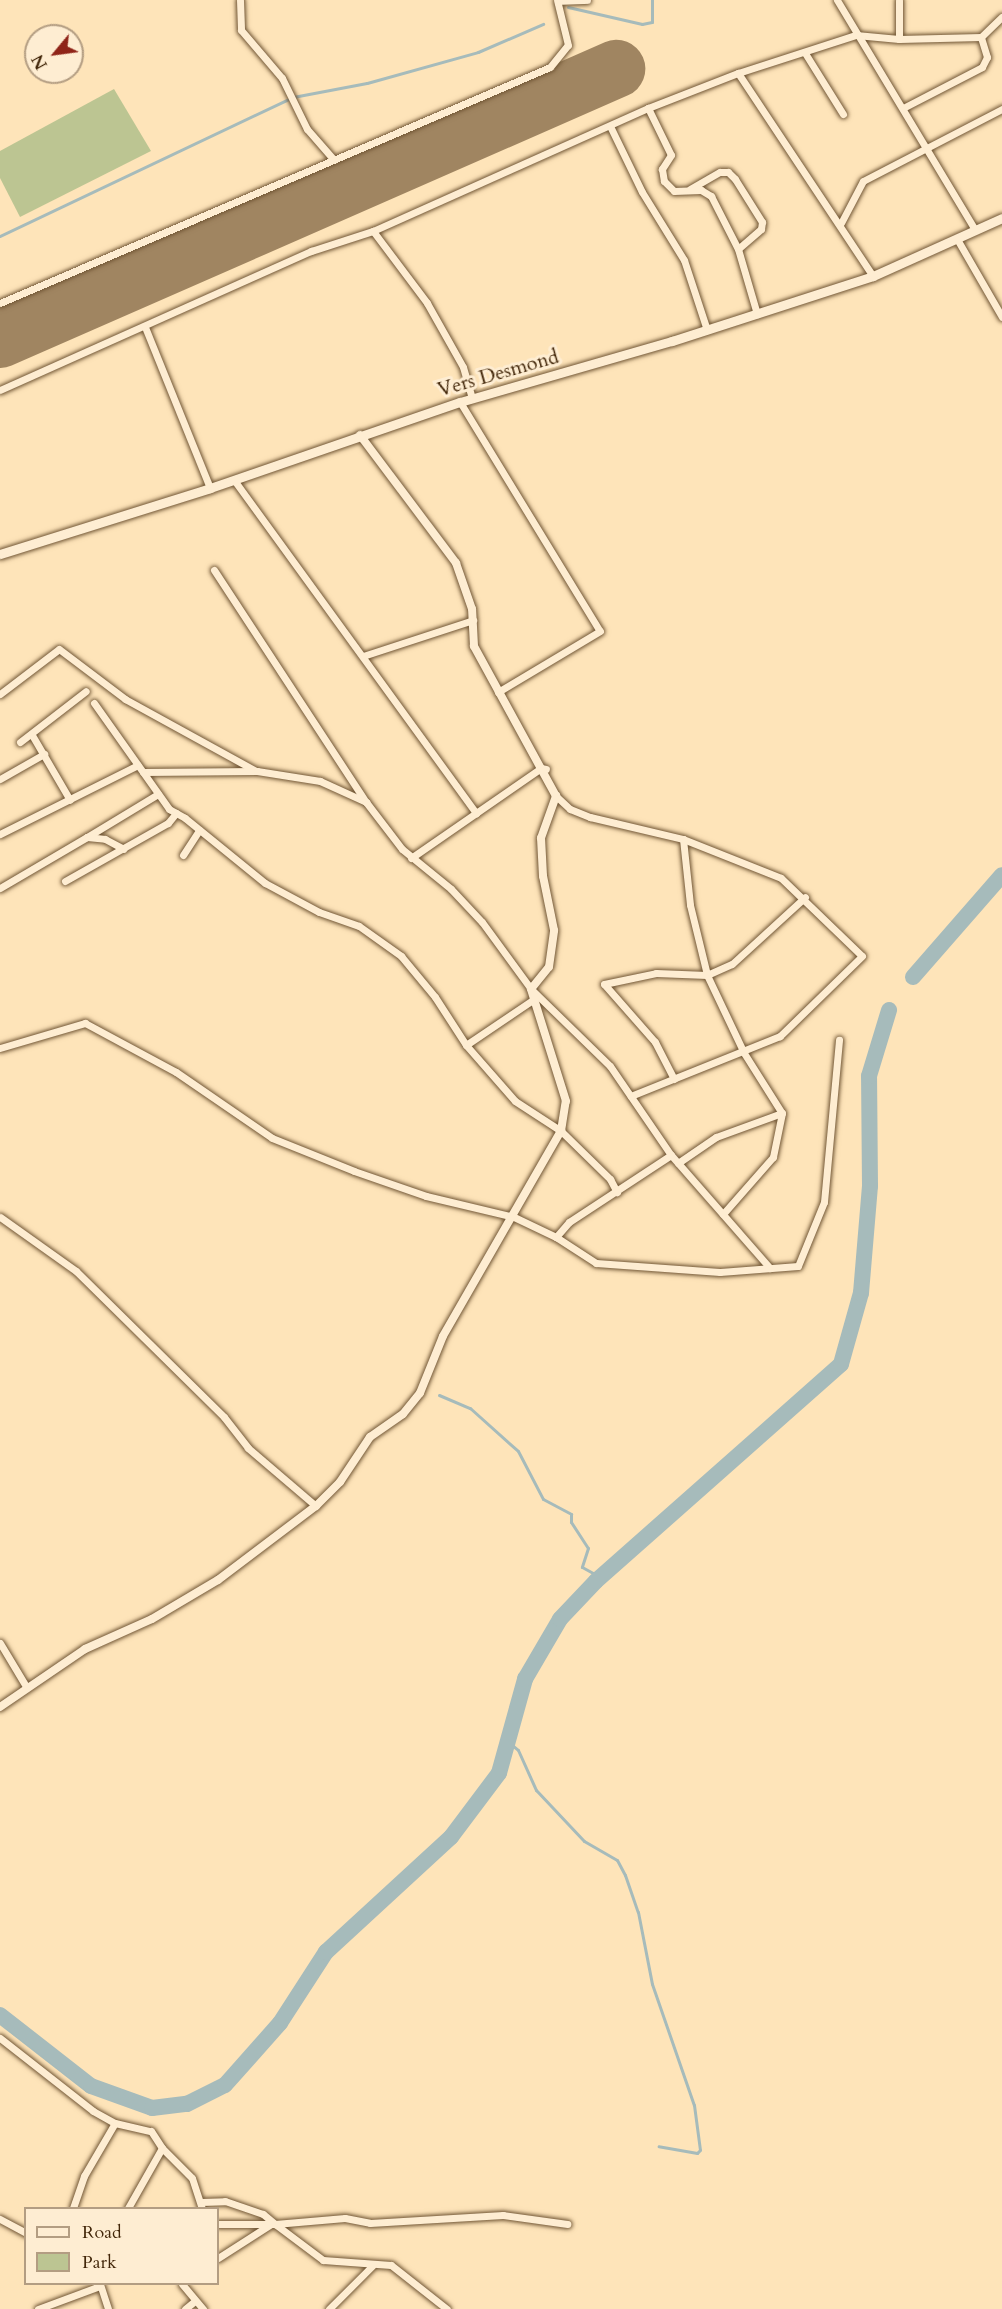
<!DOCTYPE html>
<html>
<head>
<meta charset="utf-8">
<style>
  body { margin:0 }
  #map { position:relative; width:1002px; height:2309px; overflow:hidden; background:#fee4b9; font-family:Cardo,serif }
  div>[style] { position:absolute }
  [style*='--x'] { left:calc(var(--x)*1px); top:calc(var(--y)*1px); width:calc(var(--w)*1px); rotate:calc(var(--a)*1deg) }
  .green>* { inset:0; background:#bcc592 }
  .stream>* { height:3px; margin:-1.5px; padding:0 1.5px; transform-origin:1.5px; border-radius:1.5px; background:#a6bbbb }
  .river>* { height:16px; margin:-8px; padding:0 8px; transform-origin:8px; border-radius:8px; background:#a6bbbb }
  .runway>* { height:58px; margin:-29px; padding:0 29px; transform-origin:29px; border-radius:29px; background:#a08561 }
  .roads { filter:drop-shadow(0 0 2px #715635) drop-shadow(0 0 2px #715635) }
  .minor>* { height:7px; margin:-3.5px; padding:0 3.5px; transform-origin:3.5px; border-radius:3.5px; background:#feedd2 }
  .tertiary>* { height:8px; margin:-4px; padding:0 4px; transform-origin:4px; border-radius:4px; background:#feedd2 }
  .secondary>* { height:9px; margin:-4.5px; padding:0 4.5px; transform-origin:4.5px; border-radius:4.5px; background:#feedd2 }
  span { translate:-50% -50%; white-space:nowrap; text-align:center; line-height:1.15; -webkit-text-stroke:6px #feedd2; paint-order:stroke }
  .street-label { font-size:20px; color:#422609 }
  .legend { position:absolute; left:24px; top:2207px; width:195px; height:78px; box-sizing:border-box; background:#feedd2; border:2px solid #b39d82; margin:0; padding:8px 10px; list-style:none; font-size:18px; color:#422609 }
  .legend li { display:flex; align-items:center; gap:12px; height:30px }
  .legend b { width:30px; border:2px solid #b39d82 }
  .north { position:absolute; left:24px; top:24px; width:60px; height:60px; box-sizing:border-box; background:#feedd2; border:2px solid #b39d82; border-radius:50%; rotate:241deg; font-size:16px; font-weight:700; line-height:24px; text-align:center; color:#422609 }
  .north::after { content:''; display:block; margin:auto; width:21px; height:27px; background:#8f2418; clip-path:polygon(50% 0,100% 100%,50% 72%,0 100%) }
</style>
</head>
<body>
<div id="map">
  <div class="green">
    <i style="clip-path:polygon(114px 89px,151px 151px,20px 217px,0 178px,0 151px)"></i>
  </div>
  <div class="stream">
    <i style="--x:568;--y:7;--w:76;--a:12.9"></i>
    <i style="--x:642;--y:24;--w:10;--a:-11"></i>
    <i style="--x:652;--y:22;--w:22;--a:-90"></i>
    <i style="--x:0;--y:236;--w:324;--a:-25.4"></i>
    <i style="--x:293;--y:97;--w:75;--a:-10.7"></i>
    <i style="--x:367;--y:83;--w:115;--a:-15.6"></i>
    <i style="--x:478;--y:52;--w:71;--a:-23.3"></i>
    <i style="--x:439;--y:1395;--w:34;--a:23"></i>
    <i style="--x:470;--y:1408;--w:64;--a:41.9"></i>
    <i style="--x:518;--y:1451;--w:54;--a:62.5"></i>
    <i style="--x:543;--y:1499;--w:32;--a:28"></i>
    <i style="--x:571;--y:1514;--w:8;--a:90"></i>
    <i style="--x:571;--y:1522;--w:31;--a:57"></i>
    <i style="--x:588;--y:1548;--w:20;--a:108"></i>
    <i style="--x:582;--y:1567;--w:13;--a:29"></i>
    <i style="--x:593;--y:1573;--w:9;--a:69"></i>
    <i style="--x:507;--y:1741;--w:14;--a:39"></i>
    <i style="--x:518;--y:1750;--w:44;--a:65.8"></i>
    <i style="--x:536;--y:1790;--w:70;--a:46.7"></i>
    <i style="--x:584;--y:1841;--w:38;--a:30"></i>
    <i style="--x:617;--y:1860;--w:17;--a:62"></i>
    <i style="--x:625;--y:1875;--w:39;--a:71"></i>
    <i style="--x:638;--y:1912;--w:73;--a:79"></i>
    <i style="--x:652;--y:1984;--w:128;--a:70.9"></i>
    <i style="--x:694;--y:2105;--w:45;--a:82.4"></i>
    <i style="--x:700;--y:2150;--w:4;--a:135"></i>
    <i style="--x:697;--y:2153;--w:39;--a:-170"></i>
  </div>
  <div class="river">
    <i style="--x:913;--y:977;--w:135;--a:-48.9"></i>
    <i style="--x:0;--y:2015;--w:115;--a:38"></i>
    <i style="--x:91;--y:2086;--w:65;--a:19.8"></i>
    <i style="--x:152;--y:2108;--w:35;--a:-7"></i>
    <i style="--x:187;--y:2104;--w:42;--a:-26.6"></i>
    <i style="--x:225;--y:2085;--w:83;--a:-48.4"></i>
    <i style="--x:280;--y:2023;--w:85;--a:-57.1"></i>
    <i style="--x:326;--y:1952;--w:170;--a:-42.6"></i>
    <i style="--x:451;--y:1837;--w:80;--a:-53.1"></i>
    <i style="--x:499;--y:1773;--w:98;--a:-74.5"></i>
    <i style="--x:525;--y:1679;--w:69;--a:-59.7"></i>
    <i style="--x:560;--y:1619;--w:52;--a:-46.5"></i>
    <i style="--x:596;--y:1581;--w:327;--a:-41.5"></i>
    <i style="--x:841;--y:1364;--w:74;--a:-74.3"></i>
    <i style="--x:861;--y:1293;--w:107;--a:-85.2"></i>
    <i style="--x:870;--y:1186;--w:110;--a:-90.5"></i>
    <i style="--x:869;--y:1076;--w:69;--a:-73.1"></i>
  </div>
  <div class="runway">
    <i style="--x:0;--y:339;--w:673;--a:-23.67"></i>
  </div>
  <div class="roads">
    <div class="minor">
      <i style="--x:240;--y:0;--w:30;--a:88"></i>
      <i style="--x:241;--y:30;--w:63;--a:49.5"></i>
      <i style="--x:282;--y:78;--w:57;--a:63.9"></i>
      <i style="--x:307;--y:129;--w:41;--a:48.9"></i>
      <i style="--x:837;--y:0;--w:268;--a:59"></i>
      <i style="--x:899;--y:0;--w:39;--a:90"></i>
      <i style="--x:558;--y:1;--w:29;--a:-2"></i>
      <i style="--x:805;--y:53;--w:72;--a:58.1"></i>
      <i style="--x:738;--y:73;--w:244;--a:56.4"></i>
      <i style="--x:648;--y:108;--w:52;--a:63.9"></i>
      <i style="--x:671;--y:155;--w:17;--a:123"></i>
      <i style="--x:662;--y:169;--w:12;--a:81"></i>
      <i style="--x:664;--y:181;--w:14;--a:45"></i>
      <i style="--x:674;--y:191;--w:27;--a:-2"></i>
      <i style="--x:701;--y:190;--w:12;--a:31"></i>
      <i style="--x:711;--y:196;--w:59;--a:63"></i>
      <i style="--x:738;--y:249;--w:68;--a:73.7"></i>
      <i style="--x:903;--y:108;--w:89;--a:-27.4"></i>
      <i style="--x:982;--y:67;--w:11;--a:-63"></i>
      <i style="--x:987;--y:57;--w:21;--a:-107"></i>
      <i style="--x:610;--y:126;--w:73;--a:64.1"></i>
      <i style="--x:642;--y:192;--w:80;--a:58.3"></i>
      <i style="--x:684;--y:260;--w:74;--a:71.8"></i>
      <i style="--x:690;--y:189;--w:34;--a:-30"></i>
      <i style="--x:720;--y:172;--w:8;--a:0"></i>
      <i style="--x:728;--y:172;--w:10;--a:45"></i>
      <i style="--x:735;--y:179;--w:51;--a:57.9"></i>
      <i style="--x:762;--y:222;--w:7;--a:98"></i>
      <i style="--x:761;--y:229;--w:30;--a:139"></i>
      <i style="--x:841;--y:223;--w:47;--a:-62.4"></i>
      <i style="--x:863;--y:181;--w:157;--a:-27.4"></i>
      <i style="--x:373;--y:231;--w:90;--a:53.1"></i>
      <i style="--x:427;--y:303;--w:73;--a:60.6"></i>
      <i style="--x:463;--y:367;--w:32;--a:74"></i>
      <i style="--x:957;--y:239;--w:90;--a:60"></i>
      <i style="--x:0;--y:303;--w:598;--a:-23.22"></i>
      <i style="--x:550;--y:67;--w:28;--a:-51"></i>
      <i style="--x:568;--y:45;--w:46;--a:-103.7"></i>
      <i style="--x:145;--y:327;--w:174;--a:68"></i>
      <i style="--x:0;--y:390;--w:341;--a:-24.1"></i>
      <i style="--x:311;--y:251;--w:65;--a:-17.9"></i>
      <i style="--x:373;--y:231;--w:301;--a:-24.1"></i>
      <i style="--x:648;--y:108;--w:97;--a:-21.3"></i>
      <i style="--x:738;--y:73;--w:124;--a:-17.9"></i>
      <i style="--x:856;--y:35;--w:43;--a:5.3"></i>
      <i style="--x:899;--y:39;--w:82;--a:-1.4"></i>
      <i style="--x:981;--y:37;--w:29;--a:-44"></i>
      <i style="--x:460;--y:402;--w:268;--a:58.6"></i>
      <i style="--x:600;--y:631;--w:119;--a:149.1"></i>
      <i style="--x:234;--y:480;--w:412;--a:54"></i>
      <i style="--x:214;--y:570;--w:277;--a:56.8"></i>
      <i style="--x:363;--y:656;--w:116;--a:-18.1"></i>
      <i style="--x:0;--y:694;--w:74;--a:-37.3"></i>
      <i style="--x:59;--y:649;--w:83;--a:37.1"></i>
      <i style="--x:125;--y:699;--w:149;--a:28.8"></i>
      <i style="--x:94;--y:703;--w:130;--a:54.7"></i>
      <i style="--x:169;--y:809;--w:18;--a:29"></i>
      <i style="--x:185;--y:818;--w:103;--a:39.1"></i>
      <i style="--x:265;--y:883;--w:61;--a:28.2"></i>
      <i style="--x:319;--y:912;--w:42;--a:19.3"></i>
      <i style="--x:359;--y:926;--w:52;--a:35.5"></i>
      <i style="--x:401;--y:956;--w:53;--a:50.3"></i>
      <i style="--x:435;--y:997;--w:57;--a:57.1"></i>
      <i style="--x:466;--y:1045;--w:74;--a:48.8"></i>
      <i style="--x:515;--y:1101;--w:55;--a:33.1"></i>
      <i style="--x:561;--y:1131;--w:69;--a:44.4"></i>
      <i style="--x:610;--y:1179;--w:15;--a:62"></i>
      <i style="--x:32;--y:735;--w:75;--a:59.7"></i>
      <i style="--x:20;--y:742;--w:83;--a:-37.7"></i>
      <i style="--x:143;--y:772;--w:114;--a:-0.5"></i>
      <i style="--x:257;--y:771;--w:64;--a:9"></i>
      <i style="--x:320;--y:781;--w:51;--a:24.5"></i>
      <i style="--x:366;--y:802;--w:59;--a:52.5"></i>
      <i style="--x:402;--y:849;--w:63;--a:39.2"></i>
      <i style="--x:451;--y:889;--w:45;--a:46.8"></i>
      <i style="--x:482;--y:922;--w:83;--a:53.8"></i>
      <i style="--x:531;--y:989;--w:110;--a:44.3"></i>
      <i style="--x:610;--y:1066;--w:108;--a:55.6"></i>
      <i style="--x:671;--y:1155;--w:150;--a:48.8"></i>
      <i style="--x:0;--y:779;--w:51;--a:-29.6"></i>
      <i style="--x:556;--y:796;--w:19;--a:43"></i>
      <i style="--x:570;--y:809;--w:22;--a:22"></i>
      <i style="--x:590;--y:817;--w:96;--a:13.3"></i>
      <i style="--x:683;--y:839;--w:105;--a:21.7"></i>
      <i style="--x:781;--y:878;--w:112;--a:43.9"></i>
      <i style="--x:862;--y:956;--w:115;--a:135.7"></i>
      <i style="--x:780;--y:1036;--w:161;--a:158.1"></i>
      <i style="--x:0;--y:834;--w:154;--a:-26.6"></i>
      <i style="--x:87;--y:837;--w:83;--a:-31.2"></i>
      <i style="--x:683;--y:839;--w:66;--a:83.9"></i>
      <i style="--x:690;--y:905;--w:72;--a:76.3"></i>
      <i style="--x:707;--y:975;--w:86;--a:64.6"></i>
      <i style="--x:744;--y:1053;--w:71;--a:57.7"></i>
      <i style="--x:782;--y:1113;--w:45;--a:101.6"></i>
      <i style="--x:773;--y:1157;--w:76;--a:131.3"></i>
      <i style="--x:183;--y:855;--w:30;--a:-57"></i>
      <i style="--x:411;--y:858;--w:158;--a:-34.7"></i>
      <i style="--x:541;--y:768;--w:5;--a:11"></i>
      <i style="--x:65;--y:881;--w:118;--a:-29.4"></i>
      <i style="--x:168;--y:823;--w:13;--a:-51"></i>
      <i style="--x:0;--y:888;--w:101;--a:-30.4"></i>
      <i style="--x:87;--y:837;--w:18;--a:6"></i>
      <i style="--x:105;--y:839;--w:21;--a:28"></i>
      <i style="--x:466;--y:1045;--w:82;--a:-34.1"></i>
      <i style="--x:0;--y:1048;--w:89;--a:-16.4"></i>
      <i style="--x:85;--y:1023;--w:103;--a:28.3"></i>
      <i style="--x:176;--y:1072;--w:116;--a:34.5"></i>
      <i style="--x:272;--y:1138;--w:88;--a:21.9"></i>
      <i style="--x:354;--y:1171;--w:76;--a:19.1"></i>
      <i style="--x:426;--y:1196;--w:90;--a:13.4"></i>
      <i style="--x:514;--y:1217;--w:47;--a:25.5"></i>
      <i style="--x:556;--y:1237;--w:48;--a:33"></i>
      <i style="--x:596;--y:1263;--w:124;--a:4.2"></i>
      <i style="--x:720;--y:1272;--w:78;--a:-4.4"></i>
      <i style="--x:798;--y:1266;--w:69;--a:-67.9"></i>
      <i style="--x:824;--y:1202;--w:163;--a:-84.7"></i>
      <i style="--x:674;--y:1079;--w:42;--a:-117.2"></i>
      <i style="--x:655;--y:1042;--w:77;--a:-131.3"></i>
      <i style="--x:604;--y:984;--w:53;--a:-11.9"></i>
      <i style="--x:656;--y:973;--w:51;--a:2.2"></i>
      <i style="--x:707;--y:975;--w:27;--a:-24"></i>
      <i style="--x:732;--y:964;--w:99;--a:-42.5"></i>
      <i style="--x:678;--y:1163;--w:46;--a:-34.4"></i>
      <i style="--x:716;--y:1137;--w:70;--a:-20"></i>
      <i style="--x:0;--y:1217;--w:93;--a:35.4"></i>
      <i style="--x:76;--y:1271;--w:208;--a:44.6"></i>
      <i style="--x:224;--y:1417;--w:39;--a:52"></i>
      <i style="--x:248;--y:1448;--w:89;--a:40.5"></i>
      <i style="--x:556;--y:1237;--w:20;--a:-49"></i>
      <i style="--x:569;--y:1222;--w:122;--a:-33.3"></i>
      <i style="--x:0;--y:1643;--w:52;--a:59"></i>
      <i style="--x:0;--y:2038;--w:118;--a:38.1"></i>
      <i style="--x:93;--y:2111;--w:25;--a:29"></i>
      <i style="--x:115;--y:2123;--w:37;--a:13"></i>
      <i style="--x:151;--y:2131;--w:20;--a:57"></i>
      <i style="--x:162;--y:2148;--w:42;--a:45"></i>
      <i style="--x:192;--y:2178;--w:32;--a:72"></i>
      <i style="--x:201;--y:2202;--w:24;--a:-2"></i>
      <i style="--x:225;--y:2201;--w:40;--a:18.9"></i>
      <i style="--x:263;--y:2214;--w:16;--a:40"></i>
      <i style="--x:275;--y:2224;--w:70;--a:-4.9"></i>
      <i style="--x:345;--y:2218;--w:25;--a:11"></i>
      <i style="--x:370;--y:2223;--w:133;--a:-3.4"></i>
      <i style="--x:503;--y:2215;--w:65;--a:8"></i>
      <i style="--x:73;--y:2208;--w:34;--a:-71"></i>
      <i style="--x:84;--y:2176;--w:61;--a:-59.7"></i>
      <i style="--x:128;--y:2208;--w:69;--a:-60.5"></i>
      <i style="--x:0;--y:2219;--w:30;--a:28"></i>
      <i style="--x:218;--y:2224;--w:57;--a:0"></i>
      <i style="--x:275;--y:2224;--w:60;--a:36.9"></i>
      <i style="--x:323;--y:2260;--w:68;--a:4.2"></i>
      <i style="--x:391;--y:2265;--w:71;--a:38.2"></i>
      <i style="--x:218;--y:2258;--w:63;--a:-32.7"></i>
      <i style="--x:100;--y:2284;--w:26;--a:72"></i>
      <i style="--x:182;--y:2284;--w:33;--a:50"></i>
      <i style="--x:38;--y:2309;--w:66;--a:-20.4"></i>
      <i style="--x:185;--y:2309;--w:13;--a:-39"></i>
      <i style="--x:329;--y:2309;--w:61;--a:-45"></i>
    </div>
    <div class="tertiary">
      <i style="--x:0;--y:1707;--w:103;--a:-34.3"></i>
      <i style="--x:85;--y:1649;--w:73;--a:-24.1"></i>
      <i style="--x:152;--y:1619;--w:77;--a:-30.6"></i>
      <i style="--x:218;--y:1580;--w:123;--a:-37.1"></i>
      <i style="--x:316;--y:1506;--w:34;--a:-45"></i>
      <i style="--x:340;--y:1482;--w:54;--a:-56.3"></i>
      <i style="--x:370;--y:1437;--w:40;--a:-34.9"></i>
      <i style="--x:403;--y:1414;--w:27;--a:-51"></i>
      <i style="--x:420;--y:1393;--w:61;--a:-68"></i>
      <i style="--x:443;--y:1336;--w:237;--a:-60.1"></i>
      <i style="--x:561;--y:1131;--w:30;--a:-81"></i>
      <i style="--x:566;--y:1101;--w:117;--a:-107.4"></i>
      <i style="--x:531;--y:989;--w:28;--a:-51"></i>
      <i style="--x:549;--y:967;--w:37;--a:-82"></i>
      <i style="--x:554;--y:930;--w:55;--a:-101.5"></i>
      <i style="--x:543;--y:876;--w:38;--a:-93"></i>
      <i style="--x:541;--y:838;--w:45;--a:-70.3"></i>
      <i style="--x:556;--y:796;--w:171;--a:-118.7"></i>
      <i style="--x:474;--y:646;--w:37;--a:-93"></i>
      <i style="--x:472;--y:609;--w:49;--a:-109.2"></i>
      <i style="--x:456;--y:563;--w:160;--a:-126.9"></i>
    </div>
    <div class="secondary">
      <i style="--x:0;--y:554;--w:220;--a:-17.4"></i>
      <i style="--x:210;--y:488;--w:264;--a:-19"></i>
      <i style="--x:460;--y:402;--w:221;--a:-16.1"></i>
      <i style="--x:672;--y:341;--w:211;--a:-17.9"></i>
      <i style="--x:873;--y:276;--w:141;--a:-24.2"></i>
    </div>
  </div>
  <div class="street-label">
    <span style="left:498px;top:373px;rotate:-16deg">Vers Desmond</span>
  </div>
  <ul class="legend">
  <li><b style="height:8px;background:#feedd2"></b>Road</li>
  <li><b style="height:16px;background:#bcc592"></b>Park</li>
  </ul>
  <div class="north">N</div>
</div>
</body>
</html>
